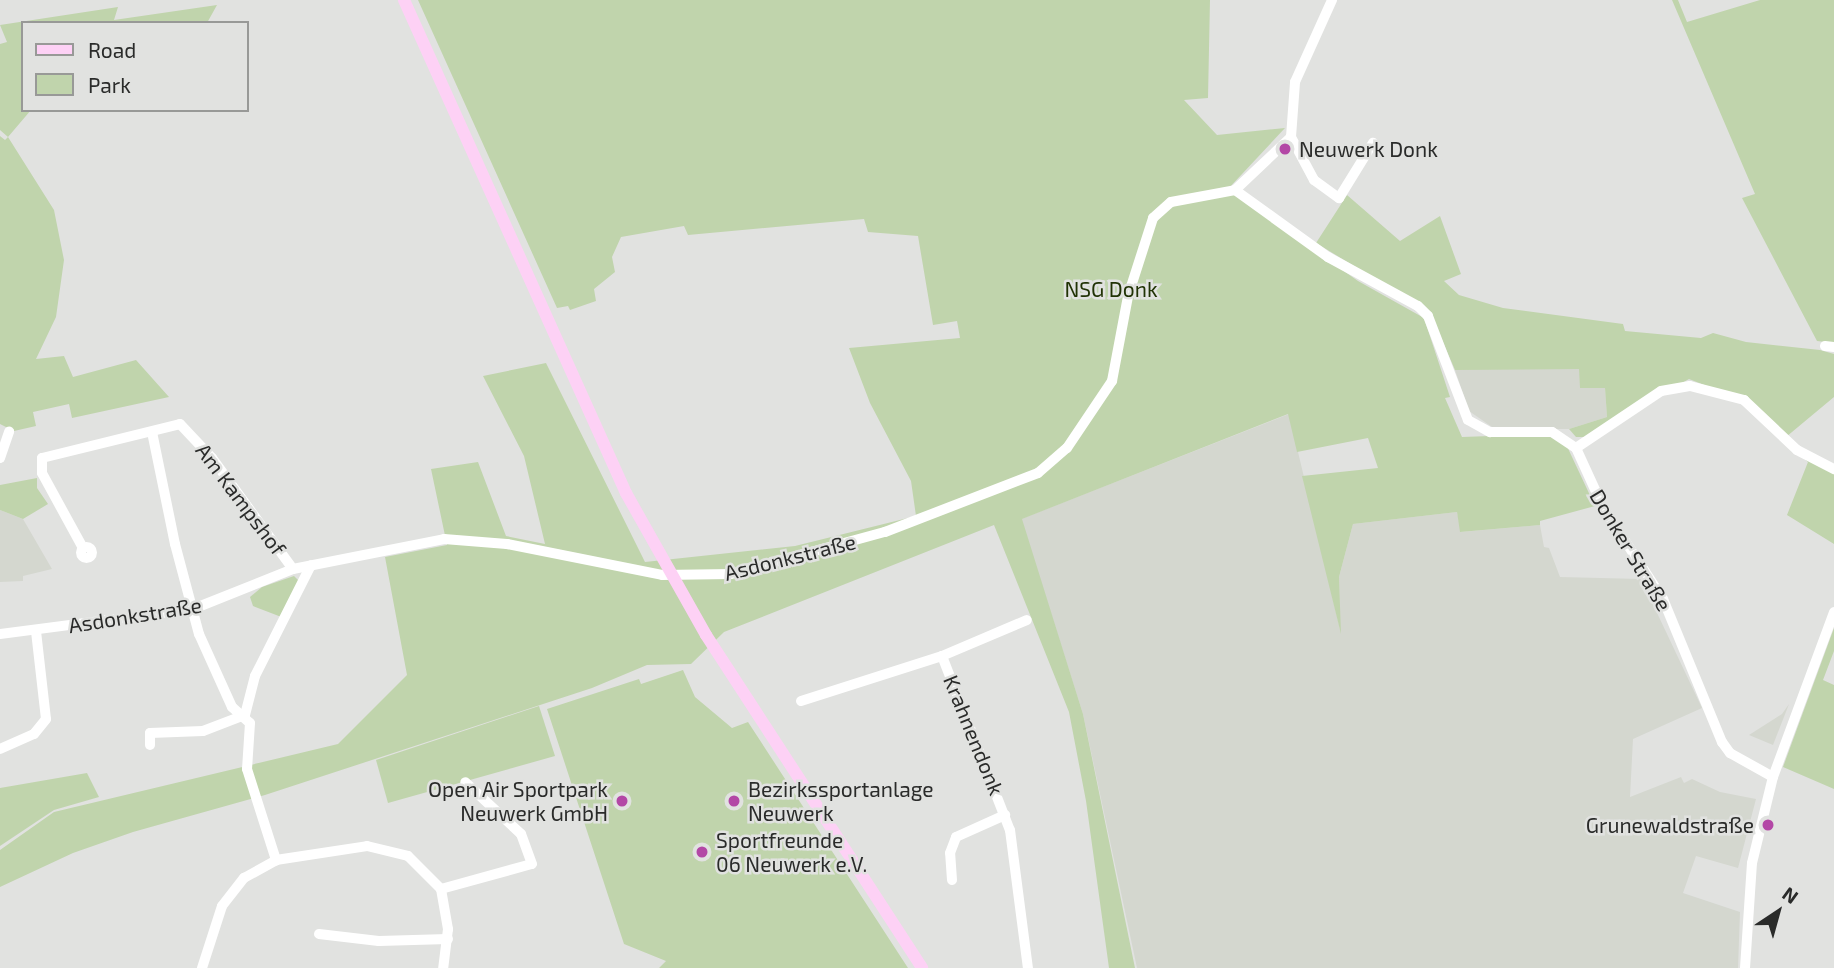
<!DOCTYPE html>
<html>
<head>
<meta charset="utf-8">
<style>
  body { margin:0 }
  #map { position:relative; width:1834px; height:968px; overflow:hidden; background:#e1e2e0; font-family:"Exo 2",sans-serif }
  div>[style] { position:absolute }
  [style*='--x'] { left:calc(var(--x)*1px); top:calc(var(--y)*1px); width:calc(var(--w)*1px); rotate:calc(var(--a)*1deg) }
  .built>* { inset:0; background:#d4d7cf }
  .green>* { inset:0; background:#c0d4ac }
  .minor>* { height:10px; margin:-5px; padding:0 5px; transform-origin:5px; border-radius:5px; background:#fff }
  .minor>.ring { margin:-5px; padding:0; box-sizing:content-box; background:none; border:10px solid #fff; border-radius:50% }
  .major>* { height:12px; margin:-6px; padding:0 6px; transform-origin:6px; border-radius:6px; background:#fdd1f5 }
  .dots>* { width:19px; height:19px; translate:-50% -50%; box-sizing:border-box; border:4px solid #e1e2e0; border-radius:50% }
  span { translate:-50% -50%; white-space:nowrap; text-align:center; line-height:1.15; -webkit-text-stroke:5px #e1e2e0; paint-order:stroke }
  .poi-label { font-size:21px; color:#2a2b2a }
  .left { translate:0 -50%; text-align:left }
  .right { translate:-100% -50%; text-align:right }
  .park-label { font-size:21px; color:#213305 }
  .street-label { font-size:21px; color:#2a2b2a }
  .legend { position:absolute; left:21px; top:21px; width:228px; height:91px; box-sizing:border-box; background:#e1e2e0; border:2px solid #989997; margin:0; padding:9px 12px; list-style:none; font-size:21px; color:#2a2b2a }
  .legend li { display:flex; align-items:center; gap:14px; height:35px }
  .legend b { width:35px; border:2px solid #989997 }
  .north { position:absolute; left:1743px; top:877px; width:70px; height:70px; -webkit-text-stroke:5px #e1e2e0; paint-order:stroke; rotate:36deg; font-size:19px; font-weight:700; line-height:28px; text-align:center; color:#2a2b2a }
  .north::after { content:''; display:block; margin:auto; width:24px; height:32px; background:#2a2b2a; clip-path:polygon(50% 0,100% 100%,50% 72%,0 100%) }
</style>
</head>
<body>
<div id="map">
  <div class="built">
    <i style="clip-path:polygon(1538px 366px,1579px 369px,1605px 387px,1607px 417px,1569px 429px,1495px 429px,1469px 411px,1455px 370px)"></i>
    <i style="clip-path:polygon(1289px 414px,1340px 629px,1339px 577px,1353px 524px,1457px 512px,1461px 532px,1540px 525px,1544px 547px,1549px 548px,1560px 577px,1641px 579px,1702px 708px,1633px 739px,1630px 797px,1681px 777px,1684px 783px,1692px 779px,1720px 792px,1756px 799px,1738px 868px,1696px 856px,1683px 893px,1740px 912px,1738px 968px,1137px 968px,1083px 714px,1021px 519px)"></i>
    <i style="clip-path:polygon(0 510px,23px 519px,52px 569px,23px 576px,23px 581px,0 582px)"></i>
    <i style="clip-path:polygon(1789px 704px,1773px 745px,1749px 735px,1782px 714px)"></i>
  </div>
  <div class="green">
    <i style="clip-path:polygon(418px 0,1210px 0,1208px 98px,1184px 100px,1217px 135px,1285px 128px,1228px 189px,1358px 281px,1424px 318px,1450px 397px,1445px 398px,1462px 437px,1546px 434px,1565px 442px,1595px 506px,1540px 521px,1540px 525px,1460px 532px,1457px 512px,1353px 524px,1339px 577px,1341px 634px,1302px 476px,1378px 468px,1368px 438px,1297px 452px,1288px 414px,1022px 519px,1083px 714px,1135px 968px,1109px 968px,1086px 801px,1069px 712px,994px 525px,724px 632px,691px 664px,647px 665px,592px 688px,265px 795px,133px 832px,73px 853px,0 887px,0 850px,54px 812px,338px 744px,407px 675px,385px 557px,447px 545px,431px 469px,478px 462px,506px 536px,545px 544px,524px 456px,483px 376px,546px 363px,645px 562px,795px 546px,916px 516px,911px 481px,870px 403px,849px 348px,960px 338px,957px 321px,933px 325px,918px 236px,868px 232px,864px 219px,688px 235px,684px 226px,621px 237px,612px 257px,615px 272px,594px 289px,596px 301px,570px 310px,568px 306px,557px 308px)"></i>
    <i style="clip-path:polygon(1672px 0,1678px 0,1687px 22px,1760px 0,1834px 0,1834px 343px,1817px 341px,1742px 198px,1755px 194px)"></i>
    <i style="clip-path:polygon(217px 5px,207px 23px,23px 23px,23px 110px,31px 110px,8px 137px,54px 210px,64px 260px,56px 317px,36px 359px,64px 356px,73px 377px,136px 360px,169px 397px,72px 418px,69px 404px,33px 412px,36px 426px,14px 431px,0 424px,0 136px,5px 140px,8px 137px,0 130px,0 44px,7px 42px,0 25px,118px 7px,114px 20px)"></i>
    <i style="clip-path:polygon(1347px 195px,1400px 241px,1440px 216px,1461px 274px,1444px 281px,1459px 295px,1503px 308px,1623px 324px,1625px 331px,1701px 338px,1713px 333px,1746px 342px,1820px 350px,1834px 354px,1834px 397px,1786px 437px,1755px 405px,1689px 379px,1588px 437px,1576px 437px,1569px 429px,1607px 417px,1605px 388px,1580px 388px,1579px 369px,1455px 370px,1430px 312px,1316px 243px)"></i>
    <i style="clip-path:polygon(1780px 438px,1834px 472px,1834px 544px,1787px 515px,1808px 462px)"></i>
    <i style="clip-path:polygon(37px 478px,37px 488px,48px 504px,23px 519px,0 510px,0 485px)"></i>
    <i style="clip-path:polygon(294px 576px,300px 582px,284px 618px,253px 606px,250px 597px,262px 587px)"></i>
    <i style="clip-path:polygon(1834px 628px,1834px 651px,1823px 680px,1834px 685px,1834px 789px,1783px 767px)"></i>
    <i style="clip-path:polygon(683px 670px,695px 697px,732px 728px,748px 722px,908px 968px,659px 968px,666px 961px,624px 944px,547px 709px,639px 679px,641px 684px)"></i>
    <i style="clip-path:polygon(539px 706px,555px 756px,388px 803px,376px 760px)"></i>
    <i style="clip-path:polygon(87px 773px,99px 797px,54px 810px,0 846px,0 788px)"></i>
  </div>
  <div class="minor">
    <i style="--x:1291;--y:137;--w:49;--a:61.9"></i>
    <i style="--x:1314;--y:180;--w:31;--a:36"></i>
    <i style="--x:1339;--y:198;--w:65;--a:-58.3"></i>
    <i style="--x:1235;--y:190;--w:115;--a:35.8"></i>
    <i style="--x:1328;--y:257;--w:102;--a:28.6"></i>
    <i style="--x:1418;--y:306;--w:14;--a:45"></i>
    <i style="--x:1428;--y:316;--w:111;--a:69"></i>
    <i style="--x:1468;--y:420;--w:25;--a:29"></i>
    <i style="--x:1490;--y:432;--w:62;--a:0"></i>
    <i style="--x:1552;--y:432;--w:29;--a:34"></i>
    <i style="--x:1576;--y:448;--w:65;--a:65.4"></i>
    <i style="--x:1603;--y:507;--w:110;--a:56.9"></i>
    <i style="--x:1663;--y:599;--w:155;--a:67.6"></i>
    <i style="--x:1722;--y:742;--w:14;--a:54"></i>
    <i style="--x:1730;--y:753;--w:49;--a:29.2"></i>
    <i style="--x:1825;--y:346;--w:9;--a:6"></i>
    <i style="--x:152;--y:432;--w:114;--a:78.4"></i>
    <i style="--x:175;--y:544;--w:93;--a:75.1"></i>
    <i style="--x:199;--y:634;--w:80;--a:65.7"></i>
    <i style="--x:232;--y:707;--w:24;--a:42"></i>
    <i style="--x:250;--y:723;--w:46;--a:93.7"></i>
    <i style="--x:247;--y:769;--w:96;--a:72.3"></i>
    <i style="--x:1576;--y:448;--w:102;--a:-33.8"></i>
    <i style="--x:1661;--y:391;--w:29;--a:-10"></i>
    <i style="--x:1690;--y:386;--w:56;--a:14.5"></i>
    <i style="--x:1744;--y:400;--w:73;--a:43.3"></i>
    <i style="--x:1797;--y:450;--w:42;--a:27.2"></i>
    <i style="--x:0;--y:458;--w:28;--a:-71"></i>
    <i class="ring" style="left:80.5px;top:546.5px;width:1px;height:1px"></i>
    <i style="--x:83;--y:548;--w:85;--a:-118.7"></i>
    <i style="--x:42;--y:473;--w:15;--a:-90"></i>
    <i style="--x:42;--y:458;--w:142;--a:-13.8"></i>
    <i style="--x:180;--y:424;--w:47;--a:46.7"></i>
    <i style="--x:212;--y:458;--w:137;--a:53.9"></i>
    <i style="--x:0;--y:634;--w:195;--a:-7.4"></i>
    <i style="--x:193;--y:609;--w:108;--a:-21.8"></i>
    <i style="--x:293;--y:569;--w:154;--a:-11.2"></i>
    <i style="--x:444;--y:539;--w:63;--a:4.5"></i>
    <i style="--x:507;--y:544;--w:158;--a:11.3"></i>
    <i style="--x:662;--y:575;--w:69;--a:-0.8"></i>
    <i style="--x:731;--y:574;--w:160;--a:-15.3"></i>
    <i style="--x:885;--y:532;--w:164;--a:-21.1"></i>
    <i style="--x:1038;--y:473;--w:38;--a:-41"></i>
    <i style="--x:1067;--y:448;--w:81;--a:-56.1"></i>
    <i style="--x:1112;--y:381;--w:86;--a:-79.3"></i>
    <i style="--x:1128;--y:296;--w:82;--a:-72.2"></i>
    <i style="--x:1153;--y:218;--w:24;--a:-42"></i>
    <i style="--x:1171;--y:202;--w:65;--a:-10.6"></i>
    <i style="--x:1235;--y:190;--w:77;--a:-43.4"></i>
    <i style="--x:1291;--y:137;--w:55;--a:-85.8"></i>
    <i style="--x:1295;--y:82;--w:90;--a:-65.7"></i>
    <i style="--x:942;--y:656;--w:187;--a:68.7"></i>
    <i style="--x:1010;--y:830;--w:139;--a:82.6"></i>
    <i style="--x:801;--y:701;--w:148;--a:-17.7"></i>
    <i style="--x:942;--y:656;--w:92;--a:-23"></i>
    <i style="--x:150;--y:745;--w:12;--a:-90"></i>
    <i style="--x:150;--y:733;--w:53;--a:-2.2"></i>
    <i style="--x:203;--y:731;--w:45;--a:-20.9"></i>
    <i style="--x:245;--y:715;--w:40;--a:-75.6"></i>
    <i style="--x:255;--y:676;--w:124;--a:-63.2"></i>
    <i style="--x:0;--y:749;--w:37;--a:-24"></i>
    <i style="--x:34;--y:734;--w:19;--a:-51"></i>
    <i style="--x:46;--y:719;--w:89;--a:-96.5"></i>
    <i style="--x:952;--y:880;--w:27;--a:-94"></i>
    <i style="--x:950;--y:853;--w:17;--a:-69"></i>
    <i style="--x:956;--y:837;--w:54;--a:-24.2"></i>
    <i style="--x:441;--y:889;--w:94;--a:-15.4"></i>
    <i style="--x:532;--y:864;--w:32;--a:-110"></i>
    <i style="--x:521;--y:834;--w:76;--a:-137.1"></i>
    <i style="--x:319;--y:934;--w:60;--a:6.7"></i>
    <i style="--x:379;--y:941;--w:69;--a:-1.7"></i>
    <i style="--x:202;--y:968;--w:65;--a:-72.1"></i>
    <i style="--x:222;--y:906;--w:36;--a:-52"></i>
    <i style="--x:244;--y:878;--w:37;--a:-29"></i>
    <i style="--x:276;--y:860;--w:92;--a:-8.7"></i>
    <i style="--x:367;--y:846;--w:42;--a:13.7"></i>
    <i style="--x:408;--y:856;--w:47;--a:45"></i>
    <i style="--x:441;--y:889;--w:41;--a:80.1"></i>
    <i style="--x:448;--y:929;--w:39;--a:97"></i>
    <i style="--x:1745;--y:968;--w:105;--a:-86.2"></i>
    <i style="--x:1752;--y:863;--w:89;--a:-76.3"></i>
    <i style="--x:1773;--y:777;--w:176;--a:-69.7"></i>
  </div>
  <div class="major">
    <i style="--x:404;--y:0;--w:541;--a:65.76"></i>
    <i style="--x:626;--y:493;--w:163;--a:60.6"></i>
    <i style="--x:706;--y:635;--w:397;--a:57"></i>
  </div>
  <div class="dots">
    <i style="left:1285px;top:149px;background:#b347a6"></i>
    <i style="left:622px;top:801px;background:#b347a6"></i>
    <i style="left:734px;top:801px;background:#b347a6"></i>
    <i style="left:1768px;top:825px;background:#b347a6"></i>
    <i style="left:702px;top:852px;background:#b347a6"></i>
  </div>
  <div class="poi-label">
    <span class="left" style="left:1299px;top:149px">Neuwerk Donk</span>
    <span class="right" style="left:608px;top:801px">Open Air Sportpark<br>Neuwerk GmbH</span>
    <span class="left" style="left:748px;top:801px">Bezirkssportanlage<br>Neuwerk</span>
    <span class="right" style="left:1754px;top:825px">Grunewaldstraße</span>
    <span class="left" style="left:716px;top:852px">Sportfreunde<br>06 Neuwerk e.V.</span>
  </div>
  <div class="park-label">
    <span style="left:1111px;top:289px">NSG Donk</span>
  </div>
  <div class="street-label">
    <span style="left:241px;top:499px;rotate:53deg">Am Kampshof</span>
    <span style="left:1631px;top:550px;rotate:59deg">Donker Straße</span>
    <span style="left:790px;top:557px;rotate:-14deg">Asdonkstraße</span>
    <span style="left:135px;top:615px;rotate:-9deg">Asdonkstraße</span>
    <span style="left:974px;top:735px;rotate:68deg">Krahnendonk</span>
  </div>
  <ul class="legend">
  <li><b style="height:9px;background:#fdd1f5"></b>Road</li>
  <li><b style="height:19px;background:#c0d4ac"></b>Park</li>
  </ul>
  <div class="north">N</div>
</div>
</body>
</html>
